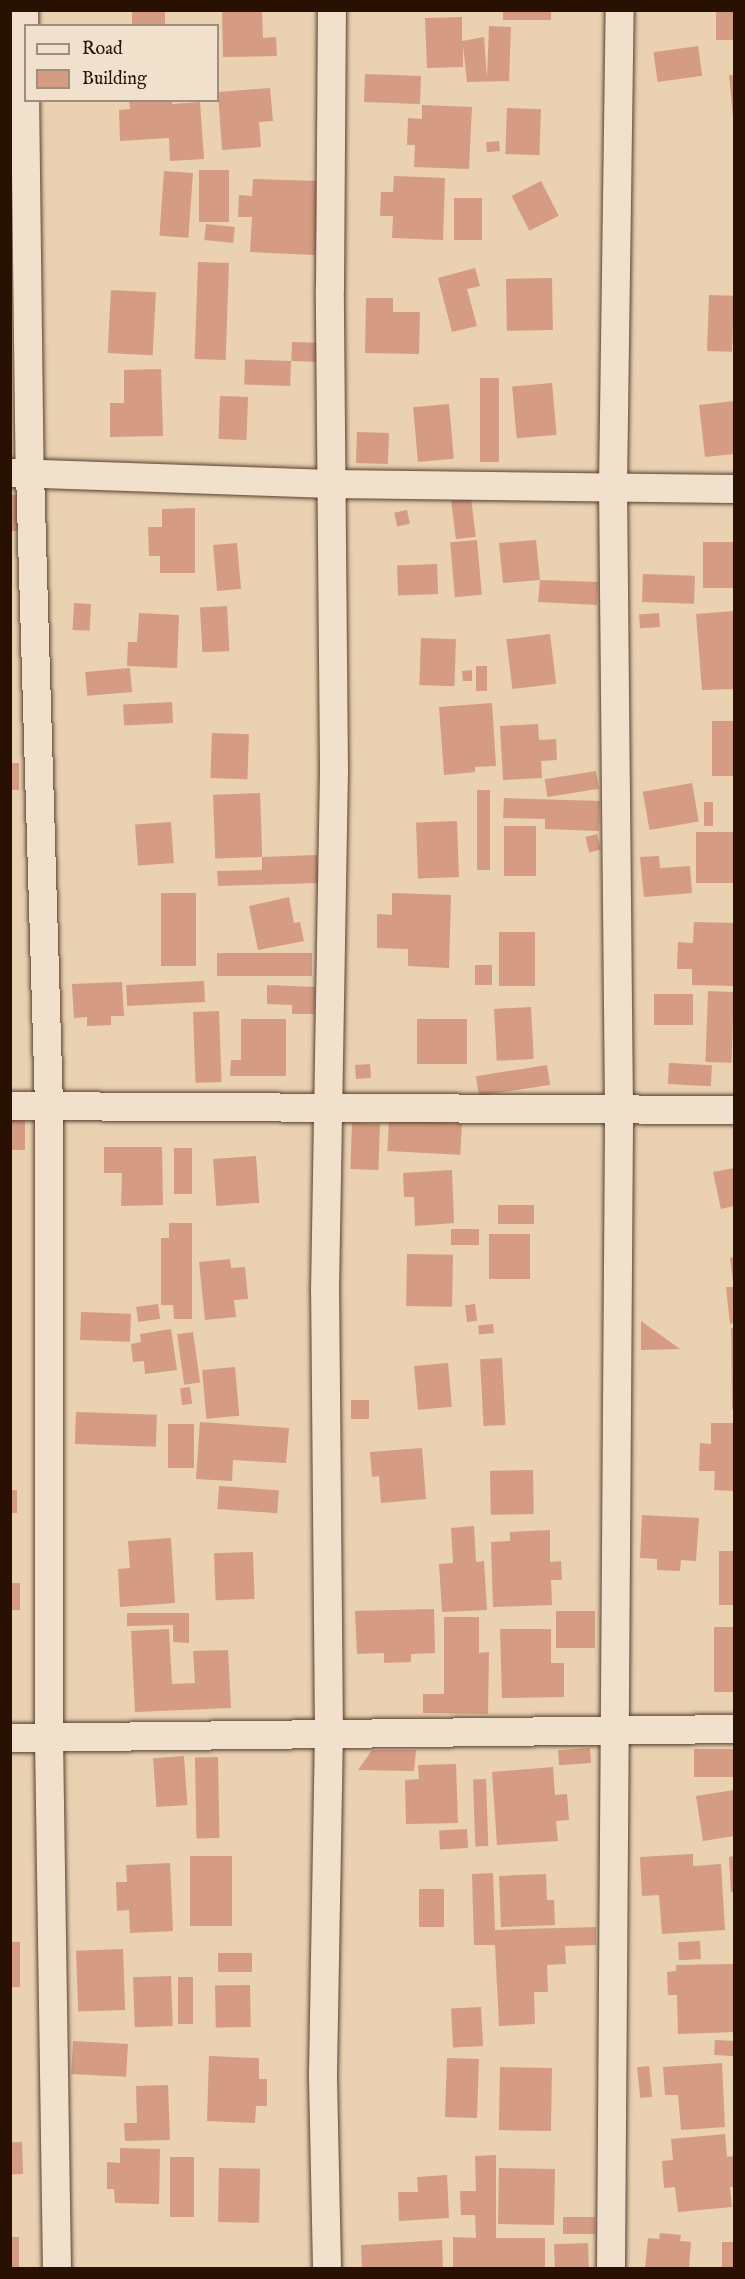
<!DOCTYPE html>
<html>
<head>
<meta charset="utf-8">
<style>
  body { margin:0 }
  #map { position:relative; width:745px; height:2279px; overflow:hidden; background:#e9d1b1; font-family:"IM FELL English",serif }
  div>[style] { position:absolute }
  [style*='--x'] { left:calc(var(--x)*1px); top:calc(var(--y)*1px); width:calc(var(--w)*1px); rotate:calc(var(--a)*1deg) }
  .building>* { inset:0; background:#d59b83; transform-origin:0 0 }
  .roads { filter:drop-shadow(0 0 2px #58402e) drop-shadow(0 0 2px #58402e) }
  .street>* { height:28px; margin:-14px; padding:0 14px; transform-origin:14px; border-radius:14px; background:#f1e1cc }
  span { translate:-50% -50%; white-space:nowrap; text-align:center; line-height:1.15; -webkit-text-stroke:6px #f1e1cc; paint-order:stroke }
  .frame { position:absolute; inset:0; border:12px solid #281002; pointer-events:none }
  .legend { position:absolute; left:24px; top:24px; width:195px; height:78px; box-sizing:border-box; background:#f1e1cc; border:2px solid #a18d7b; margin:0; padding:8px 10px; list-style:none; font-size:18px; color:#281002 }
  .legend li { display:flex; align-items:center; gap:12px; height:30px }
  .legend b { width:30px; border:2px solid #a18d7b }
</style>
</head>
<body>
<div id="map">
  <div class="building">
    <i style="left:132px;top:10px;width:33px;height:16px"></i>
    <i style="clip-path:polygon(222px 10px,262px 10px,263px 38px,276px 37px,277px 56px,223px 57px)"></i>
    <i style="left:503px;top:10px;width:48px;height:10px"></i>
    <i style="left:716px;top:10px;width:18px;height:30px"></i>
    <i style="clip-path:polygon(462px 17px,462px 41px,484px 37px,487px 78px,489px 26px,511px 27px,509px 81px,467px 82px,463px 45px,463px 67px,427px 68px,425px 18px)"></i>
    <i style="left:698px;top:46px;width:30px;height:45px;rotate:82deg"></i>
    <i style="left:365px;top:74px;width:56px;height:28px;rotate:2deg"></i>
    <i style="clip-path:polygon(729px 75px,734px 75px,734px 116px,733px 116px)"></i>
    <i style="clip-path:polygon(270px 88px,273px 121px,259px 122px,261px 147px,222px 150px,218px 92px)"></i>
    <i style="clip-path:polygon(129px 100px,172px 100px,172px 104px,200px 102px,204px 159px,170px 161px,169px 138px,120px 141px,119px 110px,130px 109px)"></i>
    <i style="clip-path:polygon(422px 105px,472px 107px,469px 169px,414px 167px,415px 145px,407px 145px,408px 118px,422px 119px)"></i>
    <i style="left:507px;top:108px;width:34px;height:46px;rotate:2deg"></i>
    <i style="left:499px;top:141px;width:10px;height:13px;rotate:84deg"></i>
    <i style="left:199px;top:170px;width:30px;height:52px"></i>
    <i style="left:164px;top:171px;width:29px;height:65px;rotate:4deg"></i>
    <i style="clip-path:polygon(394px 176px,445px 178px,443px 240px,392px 238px,393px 216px,380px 216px,381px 192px,393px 192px)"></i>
    <i style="clip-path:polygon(253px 179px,319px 181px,315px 255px,250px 252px,252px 217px,238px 217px,239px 195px,252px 196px)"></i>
    <i style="left:541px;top:181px;width:39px;height:33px;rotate:63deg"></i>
    <i style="left:454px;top:198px;width:28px;height:42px"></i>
    <i style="left:206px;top:224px;width:29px;height:16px;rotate:6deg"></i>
    <i style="left:198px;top:262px;width:31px;height:97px;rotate:2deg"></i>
    <i style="clip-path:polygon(475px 268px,480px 286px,467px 289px,477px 326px,452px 332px,438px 278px)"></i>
    <i style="left:552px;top:278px;width:52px;height:46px;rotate:89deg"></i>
    <i style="left:111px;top:290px;width:45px;height:63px;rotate:3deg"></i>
    <i style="left:709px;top:295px;width:25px;height:56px;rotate:2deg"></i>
    <i style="clip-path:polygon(366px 298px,393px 298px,393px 312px,420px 312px,419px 354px,365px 353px)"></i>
    <i style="left:292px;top:342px;width:31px;height:19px;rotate:2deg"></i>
    <i style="left:291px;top:361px;width:25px;height:46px;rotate:92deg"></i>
    <i style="clip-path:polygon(161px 369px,163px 436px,110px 437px,110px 403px,124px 403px,124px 370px)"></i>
    <i style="left:480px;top:378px;width:19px;height:84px"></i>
    <i style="left:552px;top:383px;width:52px;height:40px;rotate:85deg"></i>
    <i style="left:220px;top:396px;width:28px;height:43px;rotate:2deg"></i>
    <i style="clip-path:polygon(734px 401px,734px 454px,705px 457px,699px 405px)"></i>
    <i style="left:449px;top:404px;width:55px;height:36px;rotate:85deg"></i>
    <i style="left:357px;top:432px;width:32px;height:31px;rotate:2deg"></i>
    <i style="left:10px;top:495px;width:11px;height:36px"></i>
    <i style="left:471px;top:498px;width:39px;height:20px;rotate:83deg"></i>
    <i style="clip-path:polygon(195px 508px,195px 573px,160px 573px,160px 556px,149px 556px,148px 527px,162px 527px,162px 509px)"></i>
    <i style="left:407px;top:510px;width:14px;height:13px;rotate:78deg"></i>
    <i style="left:477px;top:540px;width:55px;height:27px;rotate:85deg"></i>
    <i style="clip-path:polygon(536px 540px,540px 580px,598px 582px,597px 605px,538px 602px,540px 580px,503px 583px,499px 543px)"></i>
    <i style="left:734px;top:542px;width:46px;height:31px;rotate:90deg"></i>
    <i style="left:237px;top:543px;width:46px;height:24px;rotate:85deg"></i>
    <i style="left:437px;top:564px;width:30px;height:40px;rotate:88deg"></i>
    <i style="left:643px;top:574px;width:52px;height:28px;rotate:2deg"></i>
    <i style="left:74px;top:603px;width:17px;height:27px;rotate:3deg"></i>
    <i style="left:227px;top:606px;width:45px;height:27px;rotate:87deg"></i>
    <i style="clip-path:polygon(734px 611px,734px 689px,702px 690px,696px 614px)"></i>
    <i style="clip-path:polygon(139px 613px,179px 615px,177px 668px,127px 666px,128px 642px,137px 642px)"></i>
    <i style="left:659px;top:613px;width:14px;height:20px;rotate:86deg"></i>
    <i style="left:550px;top:634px;width:50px;height:44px;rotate:83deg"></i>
    <i style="left:421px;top:638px;width:35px;height:47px;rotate:2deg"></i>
    <i style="left:476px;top:666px;width:11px;height:25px"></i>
    <i style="left:130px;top:668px;width:24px;height:45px;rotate:85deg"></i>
    <i style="clip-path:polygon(472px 670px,472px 681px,463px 681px,462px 671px)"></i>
    <i style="left:172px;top:702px;width:21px;height:49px;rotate:87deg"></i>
    <i style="clip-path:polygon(492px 703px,496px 766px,475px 767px,475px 772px,444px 775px,439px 707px)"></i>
    <i style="left:734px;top:721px;width:55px;height:22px;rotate:90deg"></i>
    <i style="clip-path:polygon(538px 724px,539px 740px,556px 739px,557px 760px,541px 761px,542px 778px,503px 780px,500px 726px)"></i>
    <i style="left:212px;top:733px;width:37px;height:45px;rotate:2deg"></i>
    <i style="left:10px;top:763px;width:9px;height:27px"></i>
    <i style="left:596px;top:771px;width:18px;height:52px;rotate:81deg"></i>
    <i style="left:692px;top:783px;width:39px;height:50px;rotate:80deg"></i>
    <i style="left:477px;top:790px;width:13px;height:80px"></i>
    <i style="left:260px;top:793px;width:64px;height:47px;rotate:88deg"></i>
    <i style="clip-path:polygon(504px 798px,600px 801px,599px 831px,545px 829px,545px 819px,503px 818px)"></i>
    <i style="left:704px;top:802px;width:9px;height:24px"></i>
    <i style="left:457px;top:821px;width:56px;height:41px;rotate:88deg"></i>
    <i style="left:171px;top:822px;width:41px;height:36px;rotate:86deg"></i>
    <i style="left:504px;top:826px;width:32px;height:50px"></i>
    <i style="left:734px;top:832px;width:51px;height:38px;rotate:90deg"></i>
    <i style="left:597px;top:834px;width:16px;height:12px;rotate:76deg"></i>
    <i style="clip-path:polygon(317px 855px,318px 883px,218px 886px,217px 871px,262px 870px,262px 857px)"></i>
    <i style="clip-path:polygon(659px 856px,660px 868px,690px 866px,692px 893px,644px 897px,640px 857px)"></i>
    <i style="left:161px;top:893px;width:35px;height:73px"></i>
    <i style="clip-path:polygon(392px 893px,451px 895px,449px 968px,408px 966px,408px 949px,377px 948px,377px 914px,392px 915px)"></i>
    <i style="clip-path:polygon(289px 897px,294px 923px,300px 922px,304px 941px,258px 950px,249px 906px)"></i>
    <i style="clip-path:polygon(694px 922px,734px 923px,734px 986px,692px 985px,692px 969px,677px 969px,678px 942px,693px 943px)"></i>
    <i style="left:499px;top:932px;width:36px;height:54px"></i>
    <i style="left:217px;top:953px;width:95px;height:23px"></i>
    <i style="left:492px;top:965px;width:20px;height:17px;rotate:90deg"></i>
    <i style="left:204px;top:981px;width:21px;height:78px;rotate:87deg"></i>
    <i style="clip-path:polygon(122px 982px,124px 1016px,111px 1016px,111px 1025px,87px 1026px,87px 1017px,74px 1018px,72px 984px)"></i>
    <i style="clip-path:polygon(267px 985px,315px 987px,314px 1014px,292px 1014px,292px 1005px,267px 1004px)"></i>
    <i style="left:708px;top:991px;width:26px;height:71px;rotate:2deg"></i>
    <i style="left:654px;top:994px;width:39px;height:31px"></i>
    <i style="left:531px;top:1007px;width:52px;height:37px;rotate:87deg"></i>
    <i style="left:219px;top:1011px;width:71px;height:26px;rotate:88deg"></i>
    <i style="clip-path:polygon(241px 1019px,286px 1019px,286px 1076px,230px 1076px,231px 1060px,241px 1060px)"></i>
    <i style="left:417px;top:1019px;width:50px;height:45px"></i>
    <i style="left:669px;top:1063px;width:43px;height:21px;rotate:3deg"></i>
    <i style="left:370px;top:1064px;width:14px;height:15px;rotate:86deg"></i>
    <i style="left:547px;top:1065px;width:20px;height:72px;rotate:81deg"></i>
    <i style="left:10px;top:1119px;width:15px;height:31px"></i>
    <i style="left:389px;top:1120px;width:73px;height:31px;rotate:3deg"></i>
    <i style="left:352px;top:1123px;width:28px;height:46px;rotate:2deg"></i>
    <i style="clip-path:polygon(104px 1147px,162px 1147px,163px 1205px,121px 1206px,122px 1173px,104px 1173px)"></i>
    <i style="left:174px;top:1148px;width:18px;height:46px"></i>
    <i style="left:256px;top:1156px;width:47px;height:43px;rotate:86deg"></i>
    <i style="clip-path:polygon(734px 1168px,734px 1206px,721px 1209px,713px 1172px)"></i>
    <i style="clip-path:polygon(452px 1170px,454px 1223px,415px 1226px,414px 1197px,404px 1197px,403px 1173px)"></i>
    <i style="left:498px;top:1205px;width:36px;height:19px"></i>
    <i style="clip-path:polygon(169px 1223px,192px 1223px,192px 1319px,174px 1319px,173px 1305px,161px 1305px,161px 1238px,169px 1238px)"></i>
    <i style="left:451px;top:1229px;width:28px;height:16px"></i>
    <i style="left:530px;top:1234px;width:45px;height:41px;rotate:90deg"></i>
    <i style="left:407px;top:1254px;width:46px;height:52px;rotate:1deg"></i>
    <i style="clip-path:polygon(734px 1257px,734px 1282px,733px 1282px,730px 1258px)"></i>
    <i style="clip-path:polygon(230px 1259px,231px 1268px,245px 1267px,248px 1299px,234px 1300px,236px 1317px,205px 1320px,199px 1262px)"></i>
    <i style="clip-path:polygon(726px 1287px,734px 1287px,734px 1323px,730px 1324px)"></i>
    <i style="left:158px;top:1304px;width:15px;height:22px;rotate:82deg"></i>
    <i style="left:475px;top:1304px;width:17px;height:10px;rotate:83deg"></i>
    <i style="left:81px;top:1312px;width:50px;height:28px;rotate:2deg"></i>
    <i style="clip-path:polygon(641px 1321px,680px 1349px,641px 1350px)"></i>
    <i style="left:493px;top:1324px;width:9px;height:15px;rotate:84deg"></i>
    <i style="clip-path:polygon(731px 1328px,734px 1328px,734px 1409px,732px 1409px)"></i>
    <i style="clip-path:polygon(171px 1329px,177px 1370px,145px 1374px,144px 1361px,133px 1362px,131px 1344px,141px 1342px,140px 1334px)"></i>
    <i style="left:193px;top:1332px;width:51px;height:16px;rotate:82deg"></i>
    <i style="left:502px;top:1358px;width:67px;height:22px;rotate:87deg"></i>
    <i style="left:448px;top:1363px;width:44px;height:34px;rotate:85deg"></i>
    <i style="left:235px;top:1367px;width:49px;height:33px;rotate:85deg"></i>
    <i style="left:190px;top:1387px;width:17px;height:10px;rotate:83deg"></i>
    <i style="left:351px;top:1400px;width:18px;height:19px"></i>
    <i style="left:76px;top:1412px;width:81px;height:32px;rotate:2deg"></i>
    <i style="clip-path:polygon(200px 1422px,289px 1428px,286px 1463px,233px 1460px,232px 1481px,196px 1479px)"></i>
    <i style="clip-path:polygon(711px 1423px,734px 1423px,734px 1491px,714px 1490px,715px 1471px,699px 1471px,700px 1443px,711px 1444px)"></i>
    <i style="left:168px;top:1424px;width:26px;height:44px"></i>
    <i style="clip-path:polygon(422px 1448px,426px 1499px,381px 1503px,379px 1476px,372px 1477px,370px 1452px)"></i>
    <i style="left:533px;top:1470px;width:44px;height:43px;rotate:89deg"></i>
    <i style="left:219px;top:1486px;width:60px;height:23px;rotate:4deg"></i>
    <i style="left:10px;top:1490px;width:7px;height:23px"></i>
    <i style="clip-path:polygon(642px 1515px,699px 1518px,696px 1561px,681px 1560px,680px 1571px,657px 1570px,657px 1559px,640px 1558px)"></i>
    <i style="clip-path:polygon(474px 1526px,476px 1562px,484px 1561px,487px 1610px,442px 1612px,439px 1564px,453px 1563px,451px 1528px)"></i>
    <i style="clip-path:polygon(550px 1530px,550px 1562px,561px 1561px,562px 1580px,551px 1580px,552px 1605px,493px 1607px,491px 1542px,510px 1541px,510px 1532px)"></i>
    <i style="clip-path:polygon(171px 1538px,175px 1603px,120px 1607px,118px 1569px,130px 1568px,128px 1541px)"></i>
    <i style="left:719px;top:1551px;width:15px;height:54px"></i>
    <i style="left:253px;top:1552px;width:47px;height:39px;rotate:88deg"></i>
    <i style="left:10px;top:1583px;width:10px;height:27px"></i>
    <i style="clip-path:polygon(434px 1609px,435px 1653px,411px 1654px,411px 1662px,384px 1663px,384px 1653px,357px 1654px,355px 1611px)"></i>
    <i style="left:556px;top:1611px;width:39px;height:37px"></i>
    <i style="clip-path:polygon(127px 1613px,189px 1613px,189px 1643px,173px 1642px,173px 1625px,127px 1626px)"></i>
    <i style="clip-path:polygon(444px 1617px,479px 1617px,479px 1653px,489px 1652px,488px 1714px,423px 1713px,423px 1694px,444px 1694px)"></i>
    <i style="left:734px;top:1627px;width:65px;height:20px;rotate:90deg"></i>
    <i style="clip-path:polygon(169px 1629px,172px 1684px,195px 1683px,193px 1651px,228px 1650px,231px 1708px,135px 1712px,131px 1631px)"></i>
    <i style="clip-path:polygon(500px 1629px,551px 1629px,551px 1663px,564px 1663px,564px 1697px,502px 1698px)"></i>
    <i style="left:590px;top:1748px;width:15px;height:32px;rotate:86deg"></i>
    <i style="left:694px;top:1749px;width:39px;height:28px"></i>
    <i style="clip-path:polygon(372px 1750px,416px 1750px,414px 1771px,358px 1770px)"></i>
    <i style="left:184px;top:1756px;width:49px;height:31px;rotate:86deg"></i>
    <i style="left:218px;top:1757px;width:81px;height:23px;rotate:89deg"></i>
    <i style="clip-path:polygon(456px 1764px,458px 1823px,406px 1824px,405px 1780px,419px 1779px,418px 1765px)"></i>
    <i style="clip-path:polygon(553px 1767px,555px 1795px,567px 1794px,569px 1820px,556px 1821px,558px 1841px,497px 1845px,492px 1772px)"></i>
    <i style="left:486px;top:1779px;width:67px;height:13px;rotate:88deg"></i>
    <i style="clip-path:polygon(734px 1790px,734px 1836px,703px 1841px,696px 1796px)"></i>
    <i style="left:467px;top:1829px;width:19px;height:28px;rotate:87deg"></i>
    <i style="clip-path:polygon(693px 1854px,693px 1866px,721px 1864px,725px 1930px,662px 1934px,659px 1895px,642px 1896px,640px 1857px)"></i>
    <i style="left:190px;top:1856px;width:42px;height:70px"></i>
    <i style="clip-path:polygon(734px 1856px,734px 1892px,731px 1892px,729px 1857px)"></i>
    <i style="clip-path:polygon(170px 1863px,173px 1931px,130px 1933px,129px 1910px,117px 1911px,116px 1882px,127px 1882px,126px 1865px)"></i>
    <i style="clip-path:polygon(493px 1873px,495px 1930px,596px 1927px,596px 1945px,565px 1946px,566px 1964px,547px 1965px,548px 1992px,534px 1992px,535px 2024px,499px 2026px,495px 1945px,474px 1945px,472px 1874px)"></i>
    <i style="clip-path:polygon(546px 1874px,547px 1900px,554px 1900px,555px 1925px,501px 1927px,499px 1876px)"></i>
    <i style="left:419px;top:1889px;width:25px;height:38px"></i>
    <i style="left:700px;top:1941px;width:18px;height:22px;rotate:87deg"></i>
    <i style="left:10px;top:1942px;width:10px;height:45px"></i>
    <i style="left:123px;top:1949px;width:61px;height:47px;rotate:88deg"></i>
    <i style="left:218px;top:1953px;width:34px;height:19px"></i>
    <i style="clip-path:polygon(734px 1964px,734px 2032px,678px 2034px,677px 1995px,668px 1995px,667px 1972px,676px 1971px,676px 1965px)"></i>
    <i style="left:171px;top:1976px;width:50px;height:38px;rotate:88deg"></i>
    <i style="left:178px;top:1977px;width:15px;height:47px"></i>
    <i style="left:250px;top:1985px;width:42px;height:35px;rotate:89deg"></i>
    <i style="left:481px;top:2007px;width:39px;height:30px;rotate:87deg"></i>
    <i style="left:715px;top:2040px;width:19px;height:15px;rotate:3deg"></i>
    <i style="left:73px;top:2041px;width:55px;height:33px;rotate:3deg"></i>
    <i style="clip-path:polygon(209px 2056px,259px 2058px,259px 2079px,267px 2079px,267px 2106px,256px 2106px,255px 2123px,207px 2121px)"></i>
    <i style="left:447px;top:2058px;width:32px;height:59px;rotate:2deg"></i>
    <i style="clip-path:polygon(722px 2063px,725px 2127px,681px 2130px,678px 2095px,665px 2095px,663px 2067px)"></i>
    <i style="left:649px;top:2066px;width:31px;height:12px;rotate:84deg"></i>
    <i style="left:500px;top:2067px;width:52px;height:63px;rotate:1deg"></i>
    <i style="clip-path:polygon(168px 2085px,170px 2140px,125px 2141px,124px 2123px,137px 2123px,136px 2086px)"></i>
    <i style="clip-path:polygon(725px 2134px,727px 2157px,734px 2156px,734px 2187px,730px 2187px,732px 2207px,678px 2212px,675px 2187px,664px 2188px,662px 2161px,673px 2160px,671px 2139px)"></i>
    <i style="left:22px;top:2142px;width:32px;height:12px;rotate:88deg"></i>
    <i style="clip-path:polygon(120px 2148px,160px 2149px,159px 2204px,115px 2203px,114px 2189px,107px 2189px,107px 2162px,120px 2163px)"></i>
    <i style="clip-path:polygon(496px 2155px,496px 2238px,545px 2238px,545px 2268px,453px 2268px,453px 2237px,476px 2238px,475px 2215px,461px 2215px,460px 2191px,476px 2191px,475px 2156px)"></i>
    <i style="left:170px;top:2157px;width:24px;height:60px"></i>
    <i style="left:219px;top:2168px;width:41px;height:54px;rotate:1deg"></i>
    <i style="left:499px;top:2168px;width:56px;height:56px;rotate:1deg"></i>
    <i style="clip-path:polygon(447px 2175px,449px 2218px,399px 2221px,398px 2192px,418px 2192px,417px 2177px)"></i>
    <i style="left:563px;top:2217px;width:32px;height:17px"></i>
    <i style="clip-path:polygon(660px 2233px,681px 2235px,680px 2241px,691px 2242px,689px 2268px,645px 2268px,648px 2238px,659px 2239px)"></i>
    <i style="left:10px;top:2237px;width:9px;height:31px"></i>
    <i style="clip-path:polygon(442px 2240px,443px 2268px,362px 2268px,361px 2245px)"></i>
    <i style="left:722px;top:2242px;width:12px;height:26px"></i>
    <i style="left:588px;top:2243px;width:25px;height:34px;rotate:88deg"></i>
  </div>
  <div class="roads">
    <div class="street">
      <i style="--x:24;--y:10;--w:463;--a:89.3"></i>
      <i style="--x:30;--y:473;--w:633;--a:88.28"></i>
      <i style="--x:49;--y:1106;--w:632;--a:90"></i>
      <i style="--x:49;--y:1738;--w:530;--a:89.14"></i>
      <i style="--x:13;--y:473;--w:318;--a:2"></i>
      <i style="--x:331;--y:484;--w:403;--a:0.7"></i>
      <i style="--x:10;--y:1106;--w:724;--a:0.32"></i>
      <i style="--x:10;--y:1738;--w:724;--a:-0.71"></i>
      <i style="--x:327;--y:2268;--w:194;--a:-91.2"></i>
      <i style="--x:323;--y:2074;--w:338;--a:-89"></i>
      <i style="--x:329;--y:1736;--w:445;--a:-90.5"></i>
      <i style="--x:325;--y:1291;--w:519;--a:-89.01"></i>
      <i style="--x:334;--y:772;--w:484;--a:-90.5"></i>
      <i style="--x:330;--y:288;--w:278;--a:-89.6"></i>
      <i style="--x:611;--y:2268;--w:1158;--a:-89.6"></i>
      <i style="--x:619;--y:1110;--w:623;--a:-90.55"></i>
      <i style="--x:613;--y:487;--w:477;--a:-89.2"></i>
    </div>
  </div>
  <div class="frame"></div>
  <ul class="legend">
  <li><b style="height:8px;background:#f1e1cc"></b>Road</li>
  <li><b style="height:16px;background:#d59b83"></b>Building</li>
  </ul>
</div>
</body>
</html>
